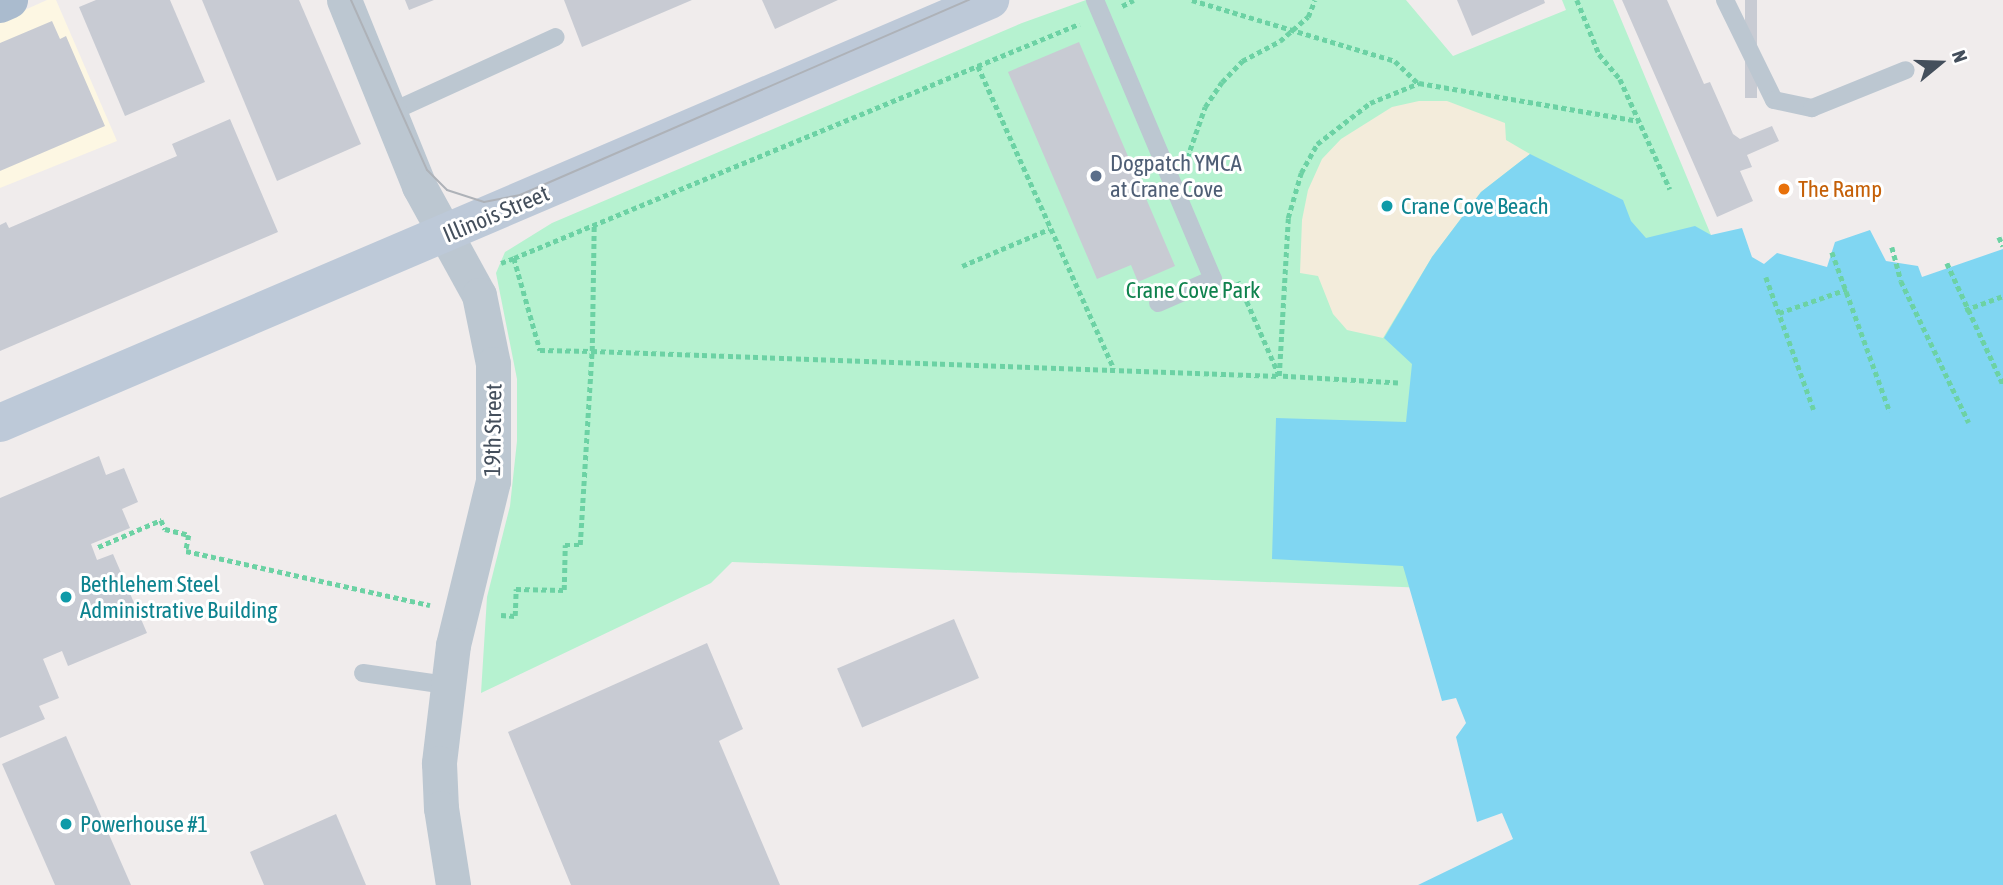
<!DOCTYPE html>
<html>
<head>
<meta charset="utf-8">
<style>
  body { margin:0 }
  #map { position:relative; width:2003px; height:885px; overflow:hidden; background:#f0ecec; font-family:"Asap Condensed",sans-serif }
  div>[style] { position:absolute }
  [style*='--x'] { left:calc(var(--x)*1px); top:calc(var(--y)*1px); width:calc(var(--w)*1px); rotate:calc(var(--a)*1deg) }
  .commercial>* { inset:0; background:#fdf7e3 }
  .green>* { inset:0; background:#b6f2d0 }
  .sand>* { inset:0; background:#f3ecdb }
  .water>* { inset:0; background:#80d6f2 }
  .building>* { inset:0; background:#c8cbd3; transform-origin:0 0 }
  .path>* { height:4.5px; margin-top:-2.25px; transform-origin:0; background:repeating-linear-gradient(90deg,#6cd2a4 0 5px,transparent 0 8.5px) }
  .lane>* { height:18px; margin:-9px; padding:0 9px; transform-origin:9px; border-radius:9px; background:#bcc7d1 }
  .street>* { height:35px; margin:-17.5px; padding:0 17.5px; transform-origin:17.5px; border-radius:17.5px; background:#bcc7d1 }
  .secondary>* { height:38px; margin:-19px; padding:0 19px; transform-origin:19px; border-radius:19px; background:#bdc9d8 }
  .primary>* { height:38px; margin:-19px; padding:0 19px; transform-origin:19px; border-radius:19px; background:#aabbce }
  .tram>* { height:2px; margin:-1px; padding:0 1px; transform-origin:1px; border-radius:1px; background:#aeb2b8 }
  .dots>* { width:19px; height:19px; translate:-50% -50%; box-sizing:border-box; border:4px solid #fff; border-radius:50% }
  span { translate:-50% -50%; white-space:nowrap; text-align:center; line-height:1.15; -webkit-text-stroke:6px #fff; paint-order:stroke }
  .service-label { font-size:23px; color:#4e5e75 }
  .left { translate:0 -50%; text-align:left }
  .food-label { font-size:23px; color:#c56008 }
  .culture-label { font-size:23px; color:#0d838f }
  .street-label { font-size:23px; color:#444f5c }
  .park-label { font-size:23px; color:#0f824d }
  .north { position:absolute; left:1905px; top:28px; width:70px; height:70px; -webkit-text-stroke:5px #fff; paint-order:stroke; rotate:71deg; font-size:19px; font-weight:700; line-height:28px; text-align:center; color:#444f5c }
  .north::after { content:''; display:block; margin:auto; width:24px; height:32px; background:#444f5c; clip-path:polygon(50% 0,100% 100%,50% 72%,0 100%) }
</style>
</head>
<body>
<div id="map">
  <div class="commercial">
    <i style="clip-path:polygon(47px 0,56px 0,117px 141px,0 188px,0 21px)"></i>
  </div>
  <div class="green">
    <i style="clip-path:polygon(1086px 0,1406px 0,1453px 56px,1566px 10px,1562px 0,1613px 0,1711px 235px,1428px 588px,732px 562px,711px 583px,481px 693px,487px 597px,510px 506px,517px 441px,517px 379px,496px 273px,505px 252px,552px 223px,1022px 23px)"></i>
  </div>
  <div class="sand">
    <i style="clip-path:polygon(1419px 101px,1447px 101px,1505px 123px,1506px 140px,1530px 154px,1481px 192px,1432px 257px,1383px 338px,1347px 330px,1333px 314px,1318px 276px,1300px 273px,1302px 220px,1308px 190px,1322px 159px,1341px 139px,1392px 107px)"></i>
  </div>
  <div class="water">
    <i style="clip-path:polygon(1530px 154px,1623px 200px,1631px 221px,1646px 238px,1695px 226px,1711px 235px,1742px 228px,1752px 257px,1764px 264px,1777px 253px,1827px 267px,1835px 242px,1870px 230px,1886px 261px,1918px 266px,1922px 277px,2003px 249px,2003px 885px,1418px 885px,1513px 839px,1502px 813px,1477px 822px,1456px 737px,1466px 723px,1456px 698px,1442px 701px,1403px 566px,1272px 559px,1276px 418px,1406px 422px,1412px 364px,1384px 338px,1432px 257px,1481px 192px)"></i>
  </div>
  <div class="building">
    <i style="clip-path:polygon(96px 0,170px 0,205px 82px,125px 116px,79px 7px)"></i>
    <i style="clip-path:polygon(202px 0,299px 0,361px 144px,277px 181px)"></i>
    <i style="clip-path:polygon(405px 0,434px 0,409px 10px)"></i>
    <i style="clip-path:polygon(564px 0,692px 0,582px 47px)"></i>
    <i style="clip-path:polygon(762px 0,838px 0,775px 29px)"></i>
    <i style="clip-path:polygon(1457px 0,1544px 0,1545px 3px,1472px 36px)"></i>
    <i style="clip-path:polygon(1622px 0,1667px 0,1704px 84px,1710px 82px,1733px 134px,1740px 139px,1772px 126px,1779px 141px,1747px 155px,1752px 167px,1740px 171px,1753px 201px,1717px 217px)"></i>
    <i style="left:1745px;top:0;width:12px;height:98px"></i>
    <i style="clip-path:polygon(52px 21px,60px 39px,66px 36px,105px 126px,0 171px,0 43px)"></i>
    <i style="clip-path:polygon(1079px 42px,1175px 266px,1138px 282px,1131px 265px,1097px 279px,1008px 72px)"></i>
    <i style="clip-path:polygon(230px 119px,278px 232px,0 351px,0 225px,6px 222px,9px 228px,177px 156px,172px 144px)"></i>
    <i style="clip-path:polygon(99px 456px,106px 475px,124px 468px,138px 502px,122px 509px,130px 528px,91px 544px,97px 560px,113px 554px,147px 633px,68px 666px,62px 651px,43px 659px,59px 698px,39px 706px,45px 719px,0 738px,0 498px)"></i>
    <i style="left:954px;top:619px;width:64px;height:127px;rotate:67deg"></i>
    <i style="clip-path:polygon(707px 643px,743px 729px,719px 741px,780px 885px,571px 885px,508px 732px)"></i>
    <i style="clip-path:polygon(66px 736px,131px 885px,55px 885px,2px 764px)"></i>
    <i style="clip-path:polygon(336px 814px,366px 885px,264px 885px,250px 852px)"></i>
  </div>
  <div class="path">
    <i style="--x:1192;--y:0;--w:212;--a:16.7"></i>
    <i style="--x:1395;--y:61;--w:32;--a:44"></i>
    <i style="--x:1577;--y:0;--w:58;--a:67.8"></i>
    <i style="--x:1599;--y:54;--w:33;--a:50"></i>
    <i style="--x:1620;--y:79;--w:121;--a:65.6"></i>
    <i style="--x:1122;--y:6;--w:13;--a:-27"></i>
    <i style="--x:978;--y:66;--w:332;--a:65.8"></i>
    <i style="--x:1187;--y:158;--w:54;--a:-70.6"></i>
    <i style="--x:1205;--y:107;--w:30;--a:-56"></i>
    <i style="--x:1222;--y:82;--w:29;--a:-46"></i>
    <i style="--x:1242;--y:61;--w:43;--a:-27.8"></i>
    <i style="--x:1280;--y:41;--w:37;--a:-41"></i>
    <i style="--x:1308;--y:17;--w:18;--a:-68"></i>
    <i style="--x:1999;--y:237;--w:10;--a:66"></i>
    <i style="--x:1892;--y:247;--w:35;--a:75"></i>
    <i style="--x:1901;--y:281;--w:157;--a:64.4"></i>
    <i style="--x:1832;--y:252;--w:170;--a:70.1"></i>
    <i style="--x:514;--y:258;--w:612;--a:-22.5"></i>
    <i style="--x:501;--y:263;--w:14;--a:-21"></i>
    <i style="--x:514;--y:258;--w:96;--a:74.2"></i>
    <i style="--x:540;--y:350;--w:52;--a:1.1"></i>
    <i style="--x:592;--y:351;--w:126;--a:-89.1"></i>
    <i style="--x:1947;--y:263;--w:133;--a:65.2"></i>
    <i style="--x:962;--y:266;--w:95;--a:-23"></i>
    <i style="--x:1766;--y:277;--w:141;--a:70.2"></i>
    <i style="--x:1965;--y:310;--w:40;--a:-20.2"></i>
    <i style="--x:1779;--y:313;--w:72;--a:-19.4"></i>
    <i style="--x:1398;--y:383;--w:119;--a:-176.6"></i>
    <i style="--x:1279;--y:376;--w:158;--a:-86.7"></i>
    <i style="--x:1288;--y:218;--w:47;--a:-73.9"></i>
    <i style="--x:1301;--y:173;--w:33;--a:-61"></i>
    <i style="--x:1317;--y:144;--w:67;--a:-37.7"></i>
    <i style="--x:1370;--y:103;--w:53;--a:-22.2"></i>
    <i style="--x:1419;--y:83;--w:223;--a:9.8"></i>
    <i style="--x:98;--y:547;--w:69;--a:-23.2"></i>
    <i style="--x:161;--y:520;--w:10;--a:66"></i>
    <i style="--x:165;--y:529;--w:25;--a:14"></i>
    <i style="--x:189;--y:535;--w:16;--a:101"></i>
    <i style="--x:186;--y:551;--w:250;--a:12.5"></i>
    <i style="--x:501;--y:615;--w:14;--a:4"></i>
    <i style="--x:515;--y:616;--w:27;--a:-88"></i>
    <i style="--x:516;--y:589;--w:48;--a:1.2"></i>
    <i style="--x:564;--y:590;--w:45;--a:-88.7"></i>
    <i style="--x:565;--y:545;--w:15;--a:0"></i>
    <i style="--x:580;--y:545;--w:194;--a:-86.5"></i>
    <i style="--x:592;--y:351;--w:687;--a:2.08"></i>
    <i style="--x:1279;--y:376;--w:103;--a:-113.6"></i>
  </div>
  <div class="lane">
    <i style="--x:1095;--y:0;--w:303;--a:67.1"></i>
    <i style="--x:1213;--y:279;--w:60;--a:156.4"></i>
    <i style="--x:1725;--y:0;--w:111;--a:63.9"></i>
    <i style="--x:1774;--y:100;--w:39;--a:12"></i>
    <i style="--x:1812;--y:108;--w:101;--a:-22"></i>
    <i style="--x:389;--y:113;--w:183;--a:-24.5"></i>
    <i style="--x:363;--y:673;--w:84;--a:8.2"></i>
  </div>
  <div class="street">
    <i style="--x:344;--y:0;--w:201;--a:68"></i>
    <i style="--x:419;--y:186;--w:124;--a:61.2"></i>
    <i style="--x:479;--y:295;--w:70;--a:78.5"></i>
    <i style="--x:493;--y:364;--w:117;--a:90"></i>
    <i style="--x:493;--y:481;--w:169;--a:103.7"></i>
    <i style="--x:453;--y:645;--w:119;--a:96.8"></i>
    <i style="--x:439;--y:763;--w:45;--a:87.5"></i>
    <i style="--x:441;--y:808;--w:78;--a:81.1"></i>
  </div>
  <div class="secondary">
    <i style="--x:0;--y:423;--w:1077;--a:-23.14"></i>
  </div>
  <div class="primary">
    <i style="--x:0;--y:4;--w:10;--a:-24"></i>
  </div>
  <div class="tram">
    <i style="--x:351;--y:0;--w:186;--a:65.9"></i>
    <i style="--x:427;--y:170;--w:28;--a:45"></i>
    <i style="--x:447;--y:190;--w:39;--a:18"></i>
    <i style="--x:484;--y:202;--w:37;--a:-11"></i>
    <i style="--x:520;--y:195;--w:490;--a:-23.5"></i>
  </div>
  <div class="dots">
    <i style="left:1096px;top:176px;background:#5c6f8a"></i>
    <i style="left:1784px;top:189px;background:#e8710a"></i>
    <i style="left:1387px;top:206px;background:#0f9aa8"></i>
    <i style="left:66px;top:597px;background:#0f9aa8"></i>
    <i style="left:66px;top:824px;background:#0f9aa8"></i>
  </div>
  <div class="service-label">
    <span class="left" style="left:1110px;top:176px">Dogpatch YMCA<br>at Crane Cove</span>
  </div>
  <div class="food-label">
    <span class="left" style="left:1798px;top:189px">The Ramp</span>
  </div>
  <div class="culture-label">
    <span class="left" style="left:1401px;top:206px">Crane Cove Beach</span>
    <span class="left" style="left:80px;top:597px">Bethlehem Steel<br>Administrative Building</span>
    <span class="left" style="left:80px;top:824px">Powerhouse #1</span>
  </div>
  <div class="street-label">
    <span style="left:496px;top:214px;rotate:-23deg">Illinois Street</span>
    <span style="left:493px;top:430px;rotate:-89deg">19th Street</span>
  </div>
  <div class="park-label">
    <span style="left:1193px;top:290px">Crane Cove Park</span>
  </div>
  <div class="north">N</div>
</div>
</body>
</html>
